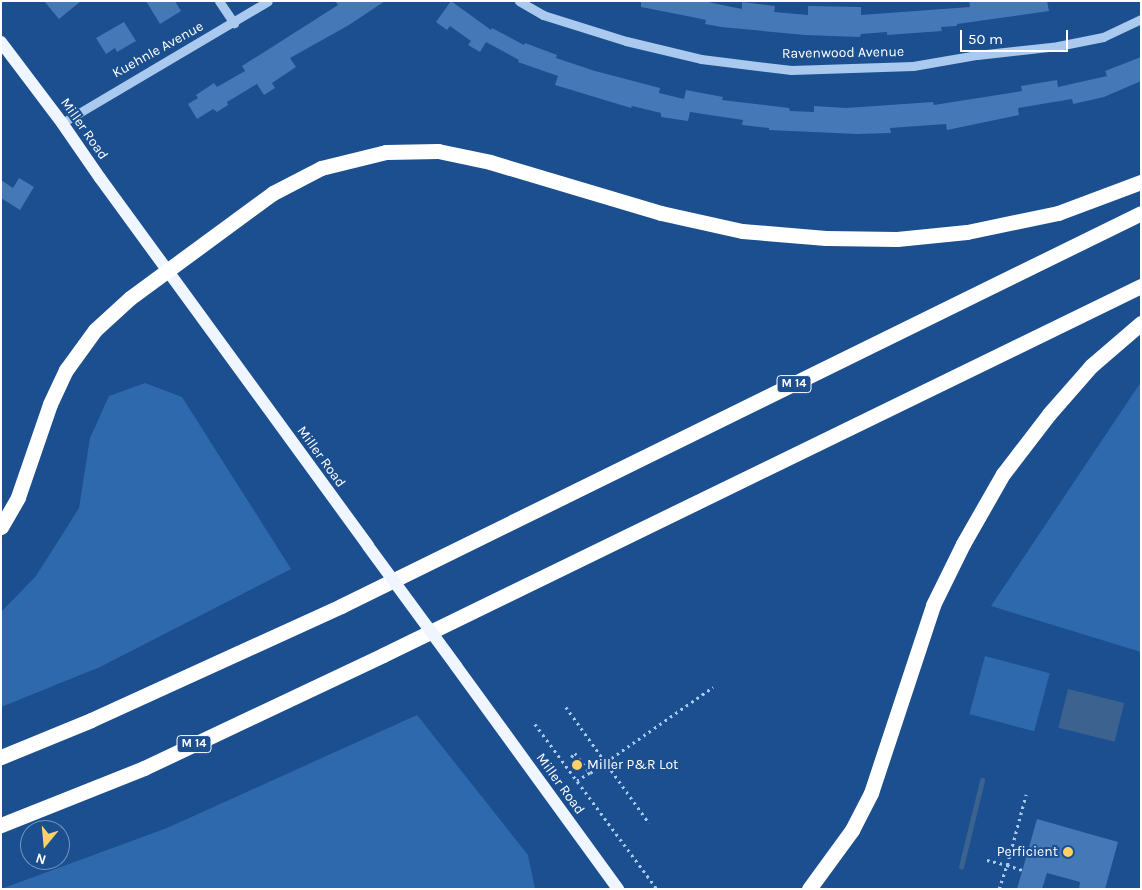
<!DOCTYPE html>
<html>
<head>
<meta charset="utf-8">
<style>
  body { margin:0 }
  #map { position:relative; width:1142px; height:890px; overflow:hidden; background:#1b4f8f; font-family:Karla,sans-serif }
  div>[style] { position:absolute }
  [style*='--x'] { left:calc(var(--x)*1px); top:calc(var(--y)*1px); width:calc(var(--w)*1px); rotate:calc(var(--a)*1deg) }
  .green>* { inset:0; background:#2e69ad; transform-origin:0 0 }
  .water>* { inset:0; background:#3c6290; transform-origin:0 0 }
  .stream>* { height:4.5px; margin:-2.25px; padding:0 2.25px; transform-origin:2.25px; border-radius:2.25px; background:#3c6290 }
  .building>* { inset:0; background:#4478b7 }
  .path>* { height:2.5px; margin-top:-1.25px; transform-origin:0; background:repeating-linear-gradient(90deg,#a9c9ee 0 2.5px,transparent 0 6.5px) }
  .minor>* { height:9px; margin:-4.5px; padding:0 4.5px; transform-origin:4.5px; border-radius:4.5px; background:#a9c9ee }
  .major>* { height:12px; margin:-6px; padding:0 6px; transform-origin:6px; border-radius:6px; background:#f0f6ff }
  .highway>* { height:15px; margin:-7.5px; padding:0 7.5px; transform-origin:7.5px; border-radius:7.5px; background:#fff }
  .major-bridge>* { height:12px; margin:-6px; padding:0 6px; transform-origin:6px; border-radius:6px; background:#f0f6ff }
  .dots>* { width:14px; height:14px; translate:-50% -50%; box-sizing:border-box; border:2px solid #1b4f8f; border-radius:50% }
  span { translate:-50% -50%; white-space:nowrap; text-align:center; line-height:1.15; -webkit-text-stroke:4px #1b4f8f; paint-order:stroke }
  .shield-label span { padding:1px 4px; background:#1b4f8f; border:1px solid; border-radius:4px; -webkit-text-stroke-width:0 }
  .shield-label { font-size:12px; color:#fff; font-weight:700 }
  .street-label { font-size:14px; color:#fff }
  .poi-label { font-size:14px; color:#fff }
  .left { translate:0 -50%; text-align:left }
  .right { translate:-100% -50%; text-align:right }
  .frame { position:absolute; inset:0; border:2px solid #fff; pointer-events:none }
  .north { position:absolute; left:20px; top:820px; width:50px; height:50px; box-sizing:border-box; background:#1b4f8f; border:1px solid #7695bc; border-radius:50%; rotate:197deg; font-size:14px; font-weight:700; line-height:20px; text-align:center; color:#fff }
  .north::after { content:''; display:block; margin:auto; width:18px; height:22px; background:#ffd166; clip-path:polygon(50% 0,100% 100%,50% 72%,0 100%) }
  .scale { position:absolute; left:960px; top:30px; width:108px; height:22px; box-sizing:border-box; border:2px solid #fff; border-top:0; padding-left:6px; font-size:15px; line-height:18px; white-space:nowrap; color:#fff; -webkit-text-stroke:4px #1b4f8f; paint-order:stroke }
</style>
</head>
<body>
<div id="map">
  <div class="green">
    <i style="clip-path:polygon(1141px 382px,1141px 652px,991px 606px)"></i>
    <i style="clip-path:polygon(145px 383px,182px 397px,291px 569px,100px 667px,1px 707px,1px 612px,36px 576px,79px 508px,90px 438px,109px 396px)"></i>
    <i style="left:985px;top:656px;width:67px;height:60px;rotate:15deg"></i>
    <i style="clip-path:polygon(417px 715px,528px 855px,535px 889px,1px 889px,167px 828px)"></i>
  </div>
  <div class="water">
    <i style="left:1068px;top:689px;width:58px;height:40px;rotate:14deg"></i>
  </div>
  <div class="stream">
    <i style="--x:961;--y:867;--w:89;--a:-76.3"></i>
  </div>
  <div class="building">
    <i style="clip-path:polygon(44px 1px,81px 1px,59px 19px)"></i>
    <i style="clip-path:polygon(146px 1px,175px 1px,181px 11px,160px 24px)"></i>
    <i style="clip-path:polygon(335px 1px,385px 1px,349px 25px,290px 58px,296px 67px,272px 83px,275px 88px,264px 95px,257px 84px,227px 102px,228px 105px,217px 112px,213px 109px,197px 119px,188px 104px,198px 98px,196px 95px,214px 83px,217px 87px,245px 71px,242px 66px,338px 5px)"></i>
    <i style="clip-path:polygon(451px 1px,491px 30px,492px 28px,524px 45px,525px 43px,557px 55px,556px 58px,595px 71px,660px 88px,659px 93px,684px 99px,686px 90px,723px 97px,722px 100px,789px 108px,790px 111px,814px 112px,814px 106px,846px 108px,933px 102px,934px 105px,1022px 91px,1021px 86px,1057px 80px,1058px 87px,1107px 76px,1105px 71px,1141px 57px,1141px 81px,1104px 97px,1073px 104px,1072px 99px,1018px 108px,1019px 115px,947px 130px,946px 124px,890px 128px,891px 133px,857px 134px,769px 130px,769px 128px,742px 125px,743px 120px,690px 112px,688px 121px,661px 117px,661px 113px,632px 106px,631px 108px,555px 85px,558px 76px,518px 62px,519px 60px,486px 42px,480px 52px,468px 45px,471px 41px,450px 26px,447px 30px,436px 22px)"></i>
    <i style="clip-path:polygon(641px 1px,703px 1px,742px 9px,742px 2px,775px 6px,774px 12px,808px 15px,808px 6px,861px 7px,861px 15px,970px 7px,969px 1px,1047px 1px,1049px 11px,957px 24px,957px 26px,941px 27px,942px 31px,887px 35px,887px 32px,861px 34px,860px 37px,805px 35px,721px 27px,705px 24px,706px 20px,697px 18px,641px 7px)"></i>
    <i style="clip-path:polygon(124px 22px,136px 41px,117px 52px,115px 48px,106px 54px,96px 38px)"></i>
    <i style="clip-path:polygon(19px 178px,34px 187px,20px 210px,1px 198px,1px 180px,13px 188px)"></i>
    <i style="clip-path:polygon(1037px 819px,1118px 842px,1105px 889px,1079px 889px,1080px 882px,1047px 873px,1042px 889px,1017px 889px)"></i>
  </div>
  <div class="path">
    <i style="--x:566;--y:707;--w:143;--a:54.4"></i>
    <i style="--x:535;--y:724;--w:205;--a:53.5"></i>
    <i style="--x:571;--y:757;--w:6;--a:-45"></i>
    <i style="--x:575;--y:753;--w:25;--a:53"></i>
    <i style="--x:590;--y:773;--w:15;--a:148"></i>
    <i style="--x:590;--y:773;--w:150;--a:-35"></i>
    <i style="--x:987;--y:860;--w:21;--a:14"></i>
    <i style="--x:1007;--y:865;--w:73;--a:-75"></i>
    <i style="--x:999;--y:889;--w:25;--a:-72"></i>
    <i style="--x:1007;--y:865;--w:19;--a:18"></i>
  </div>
  <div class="minor">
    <i style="--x:219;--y:1;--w:27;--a:56"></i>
    <i style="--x:519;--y:1;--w:28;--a:30"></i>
    <i style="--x:543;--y:15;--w:87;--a:17.4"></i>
    <i style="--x:626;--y:41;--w:77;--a:13.5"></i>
    <i style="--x:701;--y:59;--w:91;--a:7"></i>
    <i style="--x:791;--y:70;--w:122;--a:-1.9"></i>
    <i style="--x:913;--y:66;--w:65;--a:-9.8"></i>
    <i style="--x:977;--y:55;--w:81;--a:-6.3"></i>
    <i style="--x:1058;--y:46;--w:46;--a:-11.3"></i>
    <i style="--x:1103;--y:37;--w:42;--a:-25.3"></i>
    <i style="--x:62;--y:123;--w:239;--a:-30.6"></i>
  </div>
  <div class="major">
    <i style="--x:1;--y:42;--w:101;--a:53"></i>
    <i style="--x:62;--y:123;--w:67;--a:55.4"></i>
    <i style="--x:100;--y:178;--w:455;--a:53.9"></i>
    <i style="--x:456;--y:666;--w:276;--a:54"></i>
  </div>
  <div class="highway">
    <i style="--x:1;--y:527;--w:34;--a:-60"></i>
    <i style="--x:18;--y:497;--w:98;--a:-71"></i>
    <i style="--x:50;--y:404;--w:38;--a:-65"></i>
    <i style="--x:66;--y:370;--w:49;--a:-54.1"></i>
    <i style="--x:95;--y:330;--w:47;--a:-42.4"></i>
    <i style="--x:130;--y:298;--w:177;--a:-36.3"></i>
    <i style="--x:273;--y:193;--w:54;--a:-27.5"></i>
    <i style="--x:321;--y:168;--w:67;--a:-13.8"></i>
    <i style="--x:386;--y:152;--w:52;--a:-1.1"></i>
    <i style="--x:438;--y:151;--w:53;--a:11.9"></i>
    <i style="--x:490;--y:162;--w:178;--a:16.6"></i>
    <i style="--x:661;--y:213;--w:83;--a:12.5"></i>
    <i style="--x:742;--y:231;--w:84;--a:4.8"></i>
    <i style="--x:826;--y:238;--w:71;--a:0.8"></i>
    <i style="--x:897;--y:239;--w:70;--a:-5.7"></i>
    <i style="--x:967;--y:232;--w:93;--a:-11.8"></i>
    <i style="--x:1058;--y:213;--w:89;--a:-20.5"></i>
    <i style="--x:1;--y:757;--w:97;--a:-22.3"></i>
    <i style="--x:91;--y:720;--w:275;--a:-24.5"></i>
    <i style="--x:341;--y:606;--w:891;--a:-26.16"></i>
    <i style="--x:1;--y:825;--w:154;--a:-21.7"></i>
    <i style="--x:144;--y:768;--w:264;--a:-25.3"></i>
    <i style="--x:383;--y:655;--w:843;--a:-25.96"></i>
    <i style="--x:809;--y:889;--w:73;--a:-53.9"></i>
    <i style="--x:852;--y:830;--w:42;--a:-62.8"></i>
    <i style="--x:871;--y:793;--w:198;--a:-71.7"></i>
    <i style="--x:933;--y:605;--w:68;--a:-63.8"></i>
    <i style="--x:963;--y:544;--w:81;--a:-60.3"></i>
    <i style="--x:1003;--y:474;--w:76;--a:-52.5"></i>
    <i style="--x:1049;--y:414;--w:64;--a:-48.8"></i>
    <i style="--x:1091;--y:366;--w:66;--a:-40.7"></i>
  </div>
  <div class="major-bridge">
    <i style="--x:368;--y:546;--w:149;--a:53.7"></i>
  </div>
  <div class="dots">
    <i style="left:577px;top:765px;background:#ffd166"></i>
    <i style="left:1068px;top:852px;background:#ffd166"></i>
  </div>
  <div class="shield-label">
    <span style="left:794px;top:384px">M 14</span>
    <span style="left:194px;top:744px">M 14</span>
  </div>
  <div class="street-label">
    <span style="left:158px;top:50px;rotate:-29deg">Kuehnle Avenue</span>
    <span style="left:843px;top:53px;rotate:-1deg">Ravenwood Avenue</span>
    <span style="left:84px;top:129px;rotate:55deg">Miller Road</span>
    <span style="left:321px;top:457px;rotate:54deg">Miller Road</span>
    <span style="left:560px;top:784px;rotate:54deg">Miller Road</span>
  </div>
  <div class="poi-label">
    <span class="left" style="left:587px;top:765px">Miller P&amp;R Lot</span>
    <span class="right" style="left:1058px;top:852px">Perficient</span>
  </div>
  <div class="frame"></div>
  <div class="north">N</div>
  <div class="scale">50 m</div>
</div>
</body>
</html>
